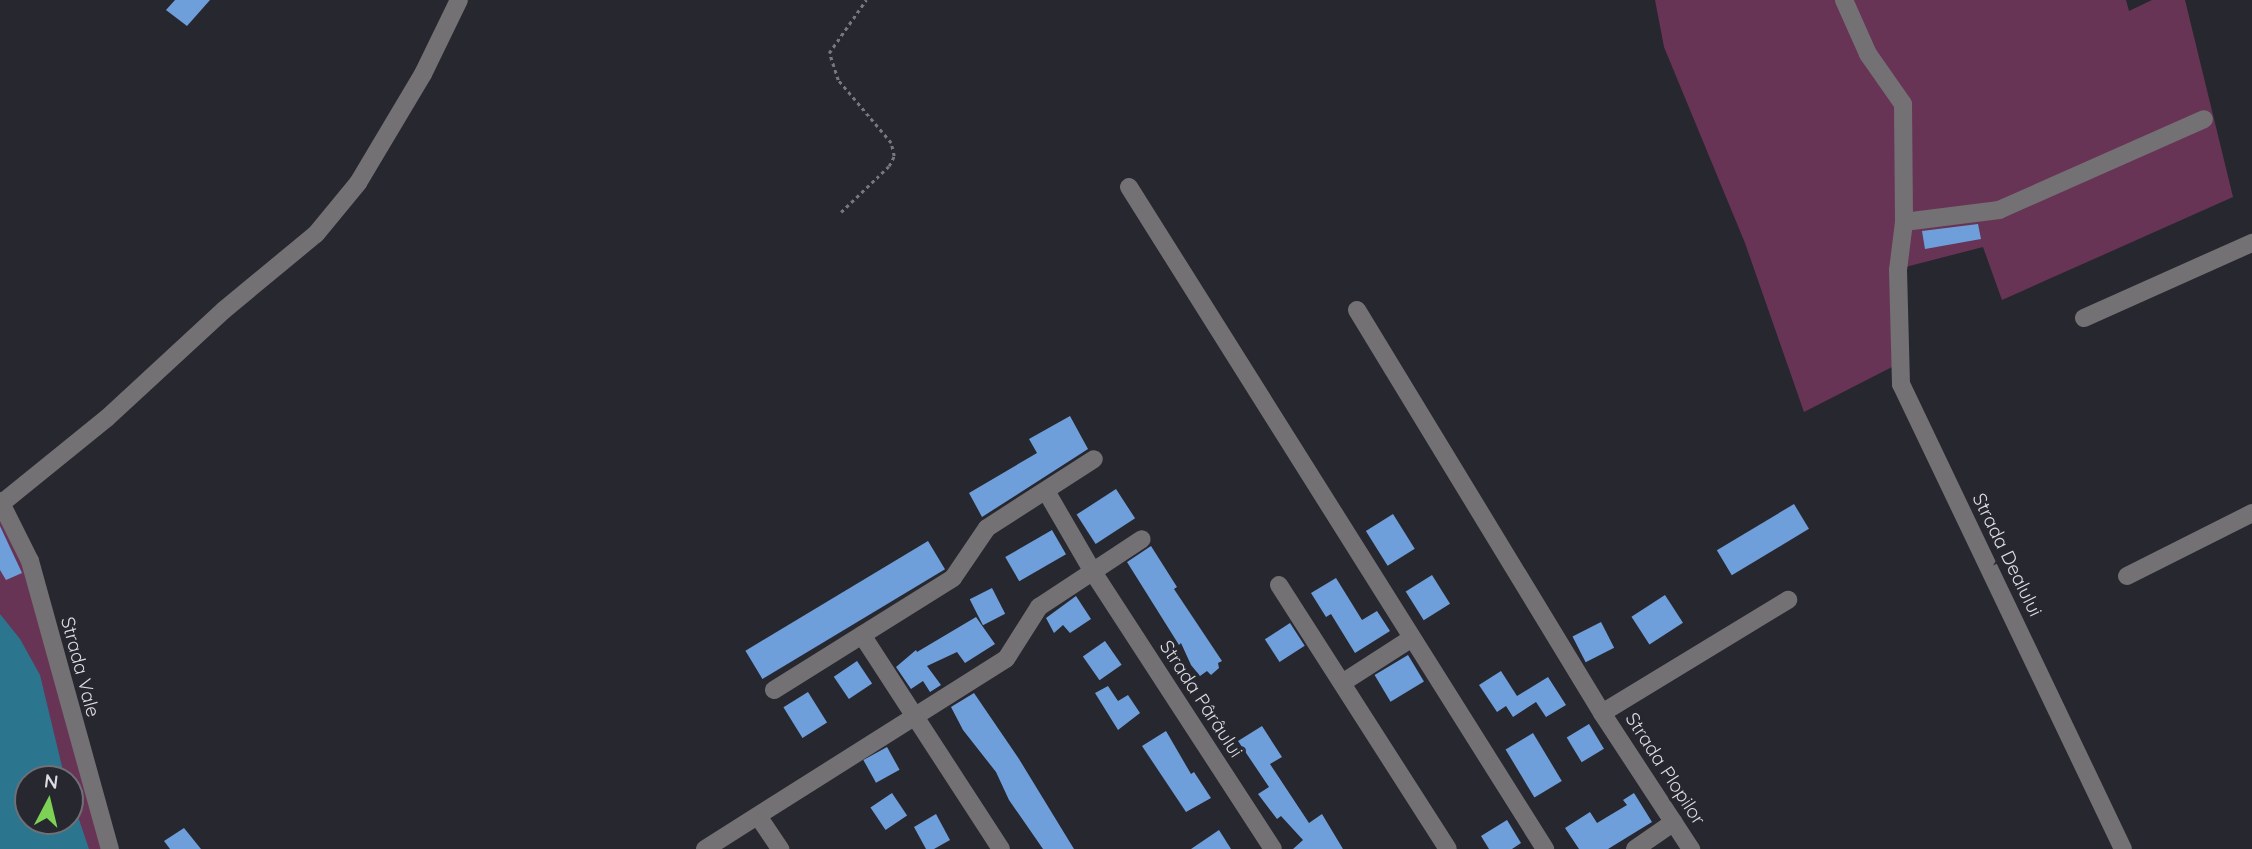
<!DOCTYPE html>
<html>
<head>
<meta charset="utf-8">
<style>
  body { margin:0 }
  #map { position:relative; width:2252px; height:849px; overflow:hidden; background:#27272f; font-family:Quicksand,sans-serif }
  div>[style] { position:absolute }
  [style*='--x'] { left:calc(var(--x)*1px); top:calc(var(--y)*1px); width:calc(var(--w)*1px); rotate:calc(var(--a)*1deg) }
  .green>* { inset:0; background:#683455 }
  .water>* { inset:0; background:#2b758f }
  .building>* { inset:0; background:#6f9fdb; transform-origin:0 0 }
  .path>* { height:2.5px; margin-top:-1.25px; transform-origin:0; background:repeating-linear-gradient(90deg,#77777e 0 3.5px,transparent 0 7px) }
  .minor>* { height:18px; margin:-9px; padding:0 9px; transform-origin:9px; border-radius:9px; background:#747175 }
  span { translate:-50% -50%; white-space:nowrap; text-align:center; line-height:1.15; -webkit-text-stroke:7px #27272f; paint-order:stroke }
  .street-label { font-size:19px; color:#dcdce1 }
  .north { position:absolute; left:14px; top:765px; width:70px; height:70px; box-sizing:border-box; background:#27272f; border:2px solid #6f6f76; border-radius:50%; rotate:7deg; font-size:19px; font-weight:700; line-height:28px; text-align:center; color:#dcdce1 }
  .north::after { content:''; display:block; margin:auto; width:24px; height:32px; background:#7dd154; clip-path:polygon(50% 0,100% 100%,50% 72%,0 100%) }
</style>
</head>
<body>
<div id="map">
  <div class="green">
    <i style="clip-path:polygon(1655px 0,2126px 0,2129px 11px,2152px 0,2185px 0,2233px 197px,2002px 300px,1983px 247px,1890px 271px,1892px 367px,1804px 412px,1745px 243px,1664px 47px)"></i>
    <i style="clip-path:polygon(evenodd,0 515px,25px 571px,104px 849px,0 849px,0 515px,28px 779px,70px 779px,70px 821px,28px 821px,28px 779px)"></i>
  </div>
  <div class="water">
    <i style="clip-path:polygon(0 614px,20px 639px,40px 675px,65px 779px,28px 779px,28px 821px,70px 821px,70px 793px,89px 849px,0 849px)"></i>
  </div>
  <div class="building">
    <i style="clip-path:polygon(175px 0,210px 0,187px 26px,166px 10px)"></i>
    <i style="clip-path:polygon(1978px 224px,1981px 239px,1925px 249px,1922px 231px)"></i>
    <i style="clip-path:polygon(1070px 416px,1088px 449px,982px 517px,969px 493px,1037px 453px,1029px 439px)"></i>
    <i style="left:1116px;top:489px;width:35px;height:47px;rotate:57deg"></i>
    <i style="left:1794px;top:504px;width:29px;height:90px;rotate:59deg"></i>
    <i style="left:1393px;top:514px;width:41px;height:32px;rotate:58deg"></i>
    <i style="clip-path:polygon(0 526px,22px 573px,6px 580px,0 570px)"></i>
    <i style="left:1052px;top:530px;width:28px;height:54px;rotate:60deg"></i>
    <i style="left:928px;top:541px;width:33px;height:213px;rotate:59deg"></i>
    <i style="clip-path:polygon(1151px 546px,1177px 587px,1174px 589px,1222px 661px,1218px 663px,1219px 668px,1211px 675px,1207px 671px,1200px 676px,1191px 665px,1181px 643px,1179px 645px,1127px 562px)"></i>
    <i style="left:1432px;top:575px;width:34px;height:31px;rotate:58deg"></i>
    <i style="clip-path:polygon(1336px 578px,1362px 620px,1377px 611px,1390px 631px,1355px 653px,1331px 614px,1326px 617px,1311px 593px)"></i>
    <i style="left:992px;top:588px;width:29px;height:25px;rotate:63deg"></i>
    <i style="left:1665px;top:595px;width:33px;height:40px;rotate:57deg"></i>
    <i style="clip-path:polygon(1076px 596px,1091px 619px,1070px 633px,1063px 625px,1054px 633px,1046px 618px)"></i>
    <i style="clip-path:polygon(976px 617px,995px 644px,965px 663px,957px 652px,927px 666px,941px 685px,930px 692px,923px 681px,911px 689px,896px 667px,916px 650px,917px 652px)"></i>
    <i style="left:1601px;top:622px;width:29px;height:32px;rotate:63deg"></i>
    <i style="left:1290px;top:623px;width:27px;height:30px;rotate:57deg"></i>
    <i style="left:1105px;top:641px;width:29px;height:27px;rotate:55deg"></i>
    <i style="left:1408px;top:655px;width:31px;height:39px;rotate:59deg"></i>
    <i style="left:857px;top:661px;width:27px;height:28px;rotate:56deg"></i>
    <i style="clip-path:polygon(1501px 671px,1517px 696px,1548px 677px,1566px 705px,1546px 717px,1536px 702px,1513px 717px,1506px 706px,1497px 712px,1479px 685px)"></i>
    <i style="clip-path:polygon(1108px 686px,1118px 701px,1128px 695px,1140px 713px,1118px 730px,1095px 693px)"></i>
    <i style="left:808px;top:692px;width:36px;height:29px;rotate:58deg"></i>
    <i style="clip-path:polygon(974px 693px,1019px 759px,1074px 849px,1043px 849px,1009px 800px,996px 772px,963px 730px,951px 707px)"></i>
    <i style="left:1589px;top:724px;width:29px;height:26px;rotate:59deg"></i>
    <i style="clip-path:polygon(1262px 726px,1282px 757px,1270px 764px,1309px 823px,1322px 814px,1343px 849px,1293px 849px,1303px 840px,1281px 816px,1277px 819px,1258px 794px,1269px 787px,1238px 741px)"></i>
    <i style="clip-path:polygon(1166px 731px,1191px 774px,1194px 772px,1211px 798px,1186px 812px,1142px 746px)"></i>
    <i style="left:1533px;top:733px;width:56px;height:32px;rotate:59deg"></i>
    <i style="left:887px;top:747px;width:26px;height:27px;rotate:61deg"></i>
    <i style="left:892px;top:793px;width:27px;height:26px;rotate:56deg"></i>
    <i style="clip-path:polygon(1634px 793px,1652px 822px,1608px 849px,1579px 849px,1565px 828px,1590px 812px,1597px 823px,1627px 805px,1623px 800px)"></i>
    <i style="clip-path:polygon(936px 814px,950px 840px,934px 849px,926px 849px,914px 827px)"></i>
    <i style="clip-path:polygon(1507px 820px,1521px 843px,1512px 849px,1489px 849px,1481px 836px)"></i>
    <i style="clip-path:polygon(184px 828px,201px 849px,170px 849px,164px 841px)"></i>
    <i style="clip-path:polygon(1219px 830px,1231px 849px,1191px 849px)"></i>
  </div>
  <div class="path">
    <i style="--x:841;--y:212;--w:66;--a:-43.8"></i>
    <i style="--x:889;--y:166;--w:11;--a:-63"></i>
    <i style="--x:894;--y:156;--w:13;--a:-103"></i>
    <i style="--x:891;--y:143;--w:82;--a:-130.1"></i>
    <i style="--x:838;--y:80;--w:28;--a:-108"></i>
    <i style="--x:829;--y:53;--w:65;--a:-55.1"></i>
  </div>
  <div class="minor">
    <i style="--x:1844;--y:0;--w:59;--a:66"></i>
    <i style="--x:1868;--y:54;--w:61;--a:55"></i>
    <i style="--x:1903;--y:104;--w:118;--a:89.5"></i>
    <i style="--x:1904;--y:222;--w:48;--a:97.1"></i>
    <i style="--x:1898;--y:270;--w:114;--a:88.5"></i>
    <i style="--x:1901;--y:384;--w:515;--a:64.48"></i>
    <i style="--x:1129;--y:187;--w:782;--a:57.85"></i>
    <i style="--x:1904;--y:222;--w:96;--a:-7.2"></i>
    <i style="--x:1999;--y:210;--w:224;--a:-23.9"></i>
    <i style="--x:1357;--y:310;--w:472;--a:58.7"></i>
    <i style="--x:1602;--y:713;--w:163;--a:56.8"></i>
    <i style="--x:2084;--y:318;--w:184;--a:-24.1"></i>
    <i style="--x:1046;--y:491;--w:94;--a:59.9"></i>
    <i style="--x:1093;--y:572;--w:330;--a:57"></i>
    <i style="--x:0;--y:501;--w:67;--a:63.4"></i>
    <i style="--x:30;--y:561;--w:299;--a:74.5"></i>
    <i style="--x:2;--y:503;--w:135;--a:-39"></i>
    <i style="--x:107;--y:418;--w:159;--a:-42.7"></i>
    <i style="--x:224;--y:310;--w:119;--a:-39.6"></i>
    <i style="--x:316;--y:234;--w:66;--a:-50.5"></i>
    <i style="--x:358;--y:183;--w:127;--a:-59.2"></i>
    <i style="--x:423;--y:74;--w:82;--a:-64.1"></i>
    <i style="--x:2127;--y:576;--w:140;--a:-26.7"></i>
    <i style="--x:1279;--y:585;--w:313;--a:57.4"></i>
    <i style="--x:862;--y:635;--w:255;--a:57"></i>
    <i style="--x:1342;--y:683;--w:83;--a:-32.7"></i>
    <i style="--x:774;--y:690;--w:211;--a:-32"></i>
    <i style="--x:953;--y:578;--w:60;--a:-55.8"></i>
    <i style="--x:987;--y:528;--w:127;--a:-32.8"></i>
    <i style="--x:1602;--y:713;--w:218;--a:-31.3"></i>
    <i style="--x:758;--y:816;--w:40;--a:56"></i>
    <i style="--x:705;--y:849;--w:356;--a:-32.3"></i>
    <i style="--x:1006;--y:659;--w:62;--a:-57.6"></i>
    <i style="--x:1039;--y:607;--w:123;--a:-33.4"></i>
    <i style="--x:1635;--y:849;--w:47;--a:-34.7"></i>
  </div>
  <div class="street-label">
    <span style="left:2007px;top:555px;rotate:64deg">Strada Dealului</span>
    <span style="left:80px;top:667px;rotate:75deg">Strada Vale</span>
    <span style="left:1201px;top:699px;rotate:57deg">Strada Pârâului</span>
    <span style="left:1665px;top:769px;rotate:57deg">Strada Plopilor</span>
  </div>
  <div class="north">N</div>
</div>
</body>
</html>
